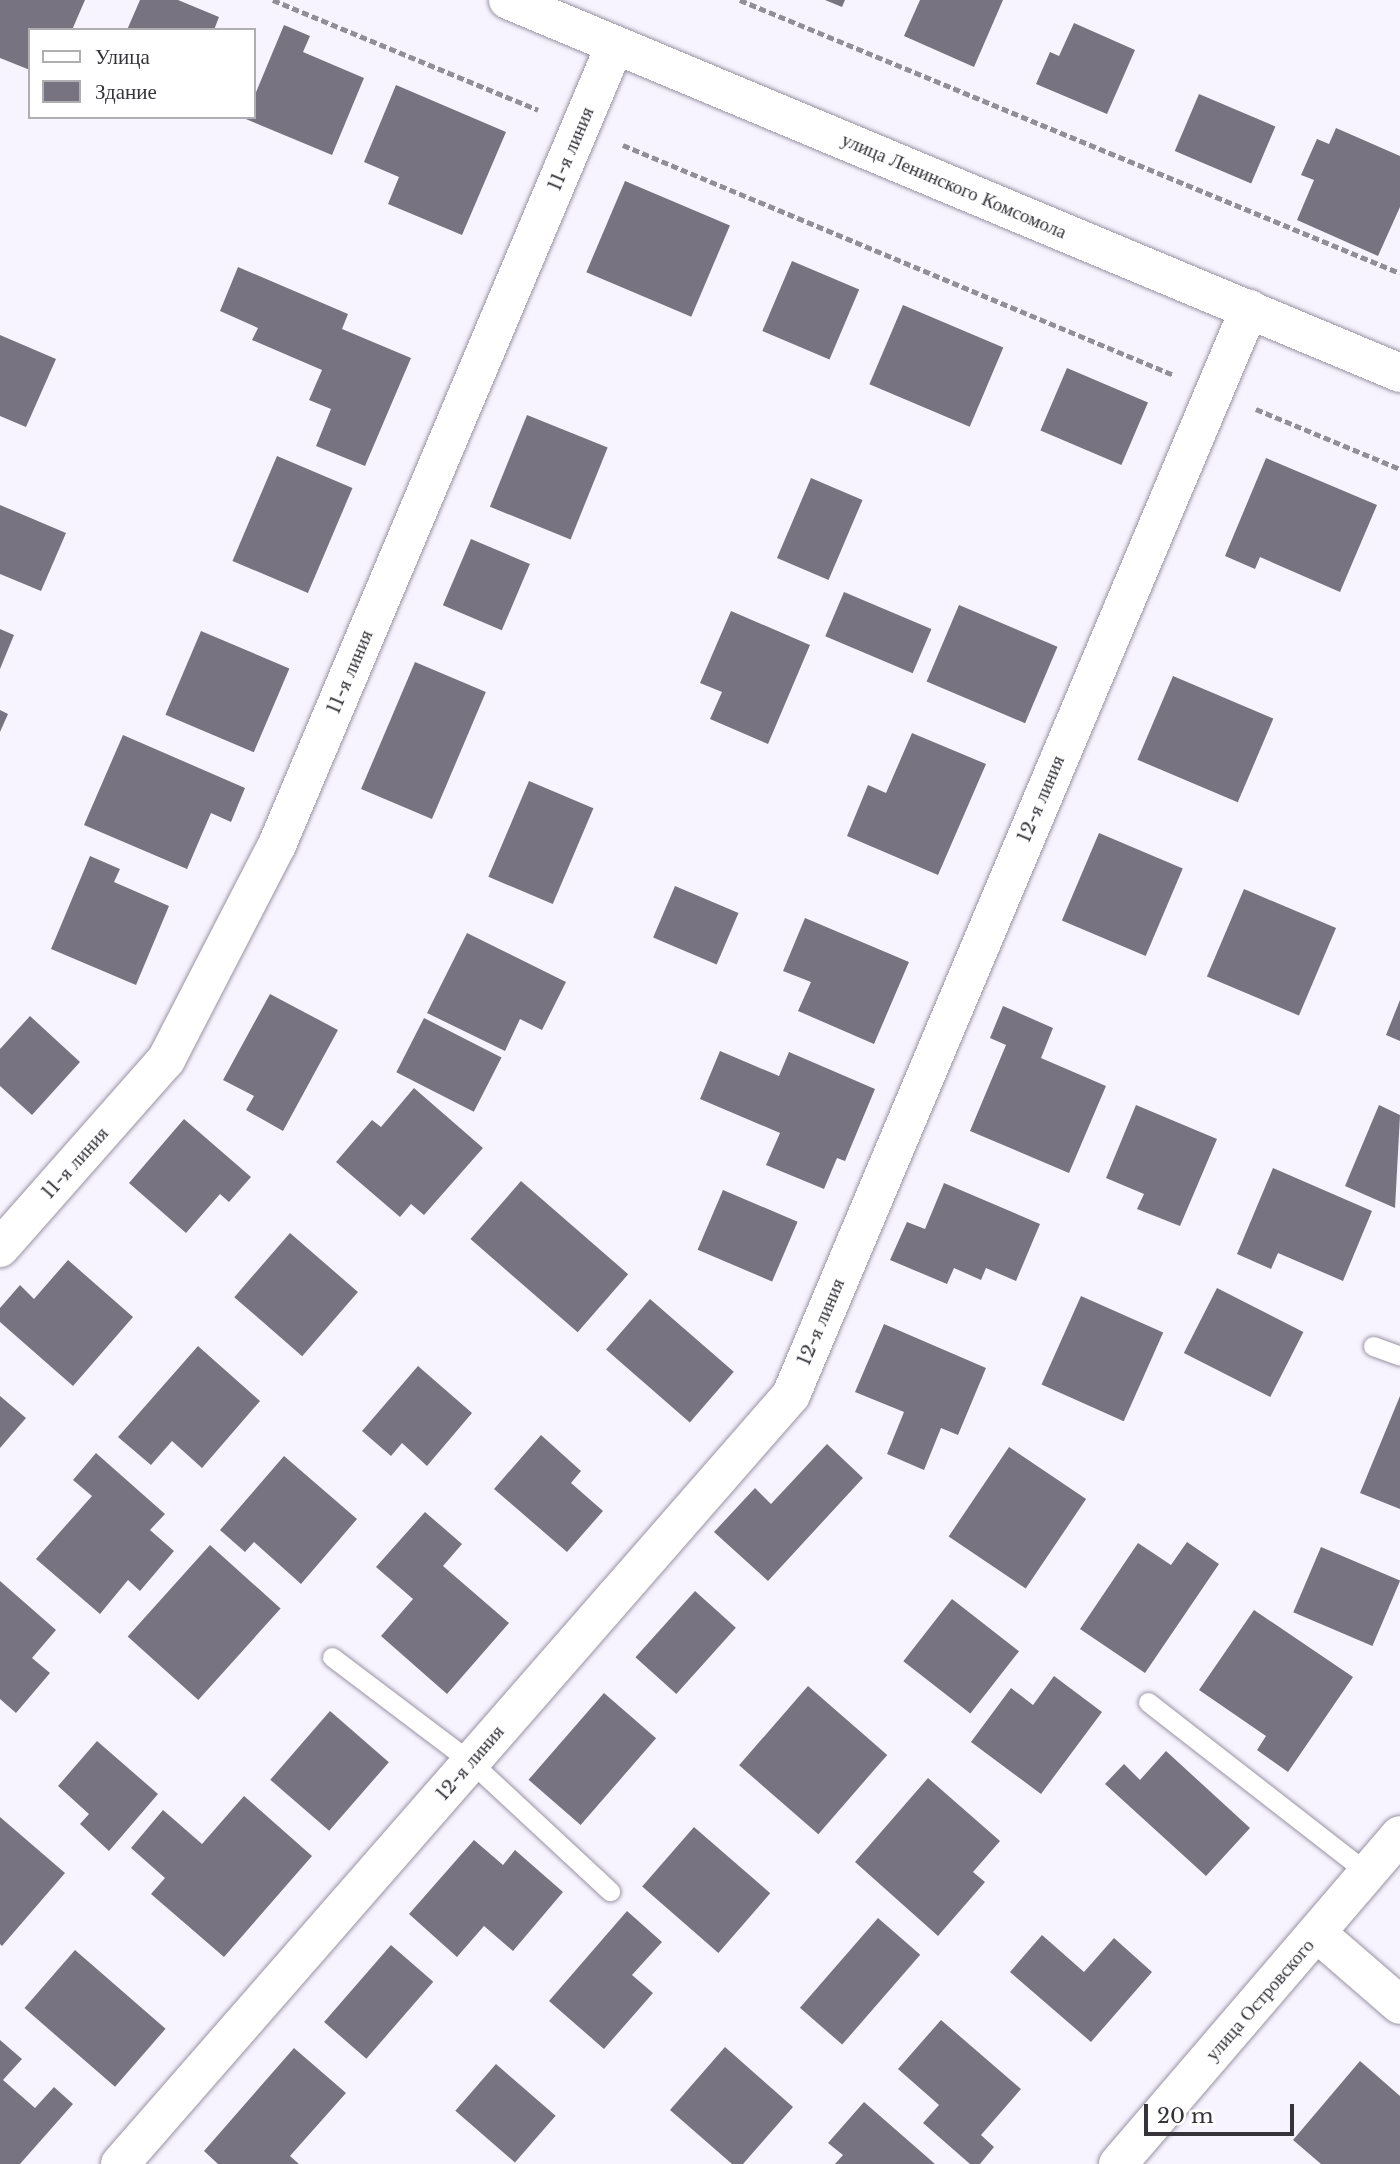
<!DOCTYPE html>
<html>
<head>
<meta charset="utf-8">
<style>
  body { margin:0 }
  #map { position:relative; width:1400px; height:2164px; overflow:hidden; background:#f8f4ff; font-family:"Libre Baskerville",serif }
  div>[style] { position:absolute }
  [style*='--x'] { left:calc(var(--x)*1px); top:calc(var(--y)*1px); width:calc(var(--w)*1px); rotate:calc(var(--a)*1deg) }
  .building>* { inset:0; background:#777381; transform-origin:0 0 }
  .path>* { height:4.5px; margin-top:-2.25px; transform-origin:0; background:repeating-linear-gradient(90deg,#918e97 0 7px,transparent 0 10.5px) }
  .roads { filter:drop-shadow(0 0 2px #9893a2) drop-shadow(0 0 2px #9893a2) }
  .service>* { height:19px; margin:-9.5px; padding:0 9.5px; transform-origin:9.5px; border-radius:9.5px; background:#fff }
  .minor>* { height:38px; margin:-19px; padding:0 19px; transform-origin:19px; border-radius:19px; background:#fff }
  .tertiary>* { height:38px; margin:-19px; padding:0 19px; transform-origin:19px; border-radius:19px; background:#fff }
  span { translate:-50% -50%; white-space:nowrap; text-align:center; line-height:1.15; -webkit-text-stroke:7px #fff; paint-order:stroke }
  .street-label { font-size:19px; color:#36343a }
  .legend { position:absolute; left:28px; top:28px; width:228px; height:91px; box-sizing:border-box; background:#fff; border:2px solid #afaeb0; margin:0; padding:9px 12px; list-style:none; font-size:21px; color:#36343a }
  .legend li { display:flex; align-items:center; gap:14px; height:35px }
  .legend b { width:35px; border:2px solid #afaeb0 }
  .scale { position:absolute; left:1144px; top:2104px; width:150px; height:32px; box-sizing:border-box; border:4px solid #36343a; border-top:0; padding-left:9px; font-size:21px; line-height:24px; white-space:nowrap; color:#36343a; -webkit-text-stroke:5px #fff; paint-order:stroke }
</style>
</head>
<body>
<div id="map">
  <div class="building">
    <i style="clip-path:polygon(0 0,85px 0,72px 30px,30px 30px,30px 70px,0 58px)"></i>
    <i style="clip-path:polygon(140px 0,178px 0,219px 17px,214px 30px,127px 30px)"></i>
    <i style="clip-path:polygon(825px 0,845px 0,842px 7px)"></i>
    <i style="clip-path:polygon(920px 0,1003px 0,974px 67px,904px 36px)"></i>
    <i style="clip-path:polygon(1074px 23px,1135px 50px,1107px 114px,1036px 84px,1050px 52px,1059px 56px)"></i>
    <i style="clip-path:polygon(284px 25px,310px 36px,303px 52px,364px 78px,332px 155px,241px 117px,254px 117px,254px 97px)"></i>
    <i style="clip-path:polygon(396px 85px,506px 132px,462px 235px,388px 204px,399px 177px,364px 162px)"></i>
    <i style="left:1199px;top:94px;width:83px;height:62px;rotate:23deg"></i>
    <i style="clip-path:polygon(1336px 128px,1400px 156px,1400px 207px,1378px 256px,1297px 220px,1314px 180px,1301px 175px,1317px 139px,1329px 144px)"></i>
    <i style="left:625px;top:181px;width:114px;height:99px;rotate:23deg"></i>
    <i style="left:792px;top:261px;width:73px;height:76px;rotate:23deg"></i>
    <i style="clip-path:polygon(238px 267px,348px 314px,342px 329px,411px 358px,365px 466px,316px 446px,331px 409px,309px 400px,322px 370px,252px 340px,258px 328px,220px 311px)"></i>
    <i style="left:903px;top:305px;width:109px;height:86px;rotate:23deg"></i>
    <i style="clip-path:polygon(0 335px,56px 359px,26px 427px,0 416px)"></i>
    <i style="left:1067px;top:368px;width:88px;height:68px;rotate:23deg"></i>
    <i style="left:527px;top:415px;width:87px;height:99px;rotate:22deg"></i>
    <i style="left:277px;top:456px;width:82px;height:114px;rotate:23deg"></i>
    <i style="clip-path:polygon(1266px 458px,1377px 505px,1340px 592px,1260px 557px,1255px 569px,1225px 556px)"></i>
    <i style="left:811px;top:478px;width:56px;height:87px;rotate:23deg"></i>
    <i style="clip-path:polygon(0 505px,66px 533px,41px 591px,0 574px)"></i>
    <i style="left:471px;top:539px;width:64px;height:72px;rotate:23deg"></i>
    <i style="left:844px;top:592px;width:95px;height:48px;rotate:23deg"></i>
    <i style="left:959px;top:605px;width:107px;height:83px;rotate:23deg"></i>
    <i style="clip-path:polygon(731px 611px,810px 645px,768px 744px,710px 719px,722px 692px,700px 683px)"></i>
    <i style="clip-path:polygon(0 629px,14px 635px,0 669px)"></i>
    <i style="left:201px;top:631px;width:96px;height:91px;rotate:23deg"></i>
    <i style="left:415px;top:662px;width:77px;height:138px;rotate:23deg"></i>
    <i style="left:1173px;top:676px;width:109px;height:91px;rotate:23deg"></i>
    <i style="clip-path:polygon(0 710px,8px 714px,0 732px)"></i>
    <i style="clip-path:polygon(912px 733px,986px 764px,938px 875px,847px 836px,868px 785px,886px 793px)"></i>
    <i style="clip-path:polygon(123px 735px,245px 788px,231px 822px,211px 813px,187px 869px,84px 825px)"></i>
    <i style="left:529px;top:781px;width:70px;height:104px;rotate:23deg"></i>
    <i style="left:1099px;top:833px;width:91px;height:95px;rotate:23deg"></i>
    <i style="clip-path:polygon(90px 856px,120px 869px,114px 882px,169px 906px,136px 985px,51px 949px)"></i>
    <i style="left:675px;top:886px;width:69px;height:56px;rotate:23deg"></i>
    <i style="left:1244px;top:889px;width:100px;height:95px;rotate:23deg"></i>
    <i style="clip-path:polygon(805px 918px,909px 962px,874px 1044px,798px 1011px,811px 982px,783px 971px)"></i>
    <i style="clip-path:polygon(467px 933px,566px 982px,542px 1030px,520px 1019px,505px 1051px,427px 1013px)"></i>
    <i style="clip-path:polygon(270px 994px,338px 1030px,283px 1131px,246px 1110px,254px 1096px,223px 1080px)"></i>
    <i style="clip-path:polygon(1400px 1000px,1400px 1041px,1386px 1035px)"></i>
    <i style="clip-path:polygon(1003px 1006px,1053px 1028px,1041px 1058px,1106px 1086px,1069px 1173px,970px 1131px,1006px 1045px,990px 1038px)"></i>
    <i style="clip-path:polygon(30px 1016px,80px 1062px,32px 1115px,0 1086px,0 1049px)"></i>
    <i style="left:424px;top:1018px;width:87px;height:61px;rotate:27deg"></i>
    <i style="clip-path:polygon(720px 1051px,779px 1076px,789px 1052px,875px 1089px,845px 1161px,837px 1158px,824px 1189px,766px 1165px,780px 1133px,700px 1099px)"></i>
    <i style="clip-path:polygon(414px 1088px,483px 1148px,424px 1215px,411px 1204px,400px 1217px,336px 1162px,372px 1120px,381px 1127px)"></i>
    <i style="clip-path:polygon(1136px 1105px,1217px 1139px,1180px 1226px,1137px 1209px,1144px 1194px,1106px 1178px)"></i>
    <i style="clip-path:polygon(1379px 1105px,1400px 1115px,1395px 1208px,1345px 1186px)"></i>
    <i style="clip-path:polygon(184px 1119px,251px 1177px,229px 1202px,220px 1194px,186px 1233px,129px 1183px)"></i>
    <i style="clip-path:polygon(1273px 1168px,1372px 1211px,1343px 1281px,1278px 1253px,1271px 1269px,1237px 1254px)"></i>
    <i style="left:521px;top:1181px;width:142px;height:77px;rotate:41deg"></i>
    <i style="clip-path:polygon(944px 1183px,1040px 1224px,1016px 1281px,986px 1268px,981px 1280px,954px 1268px,947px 1284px,890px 1260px,907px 1222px,925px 1229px)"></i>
    <i style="left:723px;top:1190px;width:81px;height:65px;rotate:23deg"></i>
    <i style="left:290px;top:1233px;width:90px;height:85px;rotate:41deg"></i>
    <i style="clip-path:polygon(68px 1260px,133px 1317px,73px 1386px,0 1322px,0 1308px,20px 1285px,34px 1299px)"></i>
    <i style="left:1217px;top:1288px;width:97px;height:73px;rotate:27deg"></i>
    <i style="left:1081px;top:1296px;width:90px;height:97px;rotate:24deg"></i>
    <i style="left:650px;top:1299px;width:111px;height:67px;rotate:41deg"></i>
    <i style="clip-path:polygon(884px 1324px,986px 1368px,958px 1435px,941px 1428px,924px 1470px,887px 1454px,904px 1412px,855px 1392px)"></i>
    <i style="clip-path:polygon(198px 1346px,260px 1401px,202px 1468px,172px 1441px,151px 1465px,118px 1437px)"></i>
    <i style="clip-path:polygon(418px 1366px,472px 1413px,427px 1466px,402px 1443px,391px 1456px,362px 1431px)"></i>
    <i style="clip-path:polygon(0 1396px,26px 1418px,0 1448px)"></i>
    <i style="clip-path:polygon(1400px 1396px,1400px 1509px,1360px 1493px)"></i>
    <i style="clip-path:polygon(541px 1435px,581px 1471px,571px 1483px,603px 1511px,567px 1552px,494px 1489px)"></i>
    <i style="clip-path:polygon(827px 1444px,863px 1478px,768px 1581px,714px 1532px,755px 1488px,771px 1504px)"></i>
    <i style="left:1009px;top:1447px;width:93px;height:108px;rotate:34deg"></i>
    <i style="clip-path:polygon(96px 1453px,165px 1514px,150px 1530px,174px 1551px,140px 1591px,128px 1580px,100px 1614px,36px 1559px,92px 1496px,73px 1480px)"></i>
    <i style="clip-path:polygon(284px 1456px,357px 1519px,301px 1584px,254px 1542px,245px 1552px,220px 1530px)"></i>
    <i style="clip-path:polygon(425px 1512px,462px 1544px,443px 1566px,509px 1623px,447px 1694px,381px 1636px,413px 1599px,376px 1567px)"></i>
    <i style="clip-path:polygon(1187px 1542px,1219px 1564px,1145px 1673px,1080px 1629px,1138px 1543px,1171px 1565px)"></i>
    <i style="left:210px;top:1545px;width:95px;height:123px;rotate:42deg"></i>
    <i style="left:1321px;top:1547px;width:86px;height:71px;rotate:23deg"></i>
    <i style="clip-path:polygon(0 1581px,56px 1630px,32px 1658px,50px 1673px,16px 1713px,0 1699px)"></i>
    <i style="left:695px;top:1591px;width:55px;height:89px;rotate:42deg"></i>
    <i style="left:952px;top:1599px;width:85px;height:79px;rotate:38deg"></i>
    <i style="clip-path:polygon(1254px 1610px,1353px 1677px,1288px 1772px,1257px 1750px,1266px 1736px,1199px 1690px)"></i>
    <i style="clip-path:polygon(1054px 1676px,1102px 1712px,1041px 1794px,971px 1742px,1011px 1688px,1033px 1705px)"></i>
    <i style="left:808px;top:1686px;width:105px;height:105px;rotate:41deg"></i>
    <i style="left:604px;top:1693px;width:69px;height:115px;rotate:41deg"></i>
    <i style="left:330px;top:1711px;width:78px;height:91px;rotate:41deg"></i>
    <i style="clip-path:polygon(97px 1741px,158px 1794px,109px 1851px,80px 1824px,89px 1814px,58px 1786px)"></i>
    <i style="clip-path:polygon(1166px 1751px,1250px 1828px,1206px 1876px,1105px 1784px,1124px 1764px,1140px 1780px)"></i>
    <i style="clip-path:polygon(928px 1778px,1000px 1841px,973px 1872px,985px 1882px,938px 1936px,855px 1862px)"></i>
    <i style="clip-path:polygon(244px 1796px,312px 1856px,224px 1957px,151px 1894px,165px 1878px,131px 1848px,163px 1810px,202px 1844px)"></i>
    <i style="clip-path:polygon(0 1817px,65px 1873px,2px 1946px,0 1944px)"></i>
    <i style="left:694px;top:1827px;width:101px;height:79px;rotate:41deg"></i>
    <i style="clip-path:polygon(474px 1840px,503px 1865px,515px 1850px,563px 1892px,513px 1951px,484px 1926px,457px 1957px,409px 1914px)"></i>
    <i style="clip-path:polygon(627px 1911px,662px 1942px,632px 1975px,653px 1993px,604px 2049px,549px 2001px)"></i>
    <i style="left:878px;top:1918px;width:56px;height:119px;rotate:41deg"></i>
    <i style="clip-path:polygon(1042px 1935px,1084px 1972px,1114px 1938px,1152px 1972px,1091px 2042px,1010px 1972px)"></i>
    <i style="left:391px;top:1945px;width:56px;height:102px;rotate:41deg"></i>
    <i style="left:75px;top:1950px;width:120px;height:77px;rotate:41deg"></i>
    <i style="clip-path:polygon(941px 2020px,1021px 2089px,981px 2135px,994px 2147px,980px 2164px,970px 2164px,923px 2123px,939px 2105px,898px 2069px)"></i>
    <i style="clip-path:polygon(0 2040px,22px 2059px,3px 2080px,35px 2108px,54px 2087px,73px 2104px,20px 2164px,0 2164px)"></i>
    <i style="clip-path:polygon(725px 2047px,793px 2107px,743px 2164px,732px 2164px,670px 2110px)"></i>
    <i style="clip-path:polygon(294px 2048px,346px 2093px,290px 2156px,299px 2164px,218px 2164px,204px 2151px)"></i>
    <i style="clip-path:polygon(1360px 2061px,1400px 2096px,1400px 2164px,1321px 2164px,1293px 2140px)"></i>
    <i style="left:496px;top:2064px;width:79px;height:62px;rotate:41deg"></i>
    <i style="clip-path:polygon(864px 2102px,935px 2164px,835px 2164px,843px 2155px,828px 2143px)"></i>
  </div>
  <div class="path">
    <i style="--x:273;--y:0;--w:287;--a:22.5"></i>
    <i style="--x:740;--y:0;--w:714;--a:22.47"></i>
    <i style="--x:623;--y:145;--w:597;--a:22.66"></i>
    <i style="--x:1256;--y:409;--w:156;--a:22.6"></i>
  </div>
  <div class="roads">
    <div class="service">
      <i style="--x:1373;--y:1346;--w:29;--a:20"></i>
      <i style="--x:332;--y:1657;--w:174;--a:37.1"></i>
      <i style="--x:471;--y:1762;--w:190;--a:42.9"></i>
      <i style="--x:1148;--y:1702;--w:279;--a:37.9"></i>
    </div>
    <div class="minor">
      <i style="--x:0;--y:1248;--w:251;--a:-48.6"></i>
      <i style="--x:166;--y:1060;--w:242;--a:-62.7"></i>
      <i style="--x:277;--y:845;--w:868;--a:-67.1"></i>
      <i style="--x:1318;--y:1934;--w:108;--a:40.9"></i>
      <i style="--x:120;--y:2164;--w:1021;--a:-48.89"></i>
      <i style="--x:791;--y:1395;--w:1179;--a:-67.13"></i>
    </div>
    <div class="tertiary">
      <i style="--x:508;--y:0;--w:967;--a:22.69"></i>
      <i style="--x:1118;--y:2164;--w:433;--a:-49.4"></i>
    </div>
  </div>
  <div class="street-label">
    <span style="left:571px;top:149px;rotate:-67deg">11-я линия</span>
    <span style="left:954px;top:186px;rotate:23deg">улица Ленинского Комсомола</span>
    <span style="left:350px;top:672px;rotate:-67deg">11-я линия</span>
    <span style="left:1041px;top:799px;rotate:-67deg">12-я линия</span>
    <span style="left:75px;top:1163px;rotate:-48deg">11-я линия</span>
    <span style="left:821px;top:1322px;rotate:-67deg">12-я линия</span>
    <span style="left:470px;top:1763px;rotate:-49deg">12-я линия</span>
    <span style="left:1260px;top:2000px;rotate:-49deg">улица Островского</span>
  </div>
  <ul class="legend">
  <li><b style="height:9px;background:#fff"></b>Улица</li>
  <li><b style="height:19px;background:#777381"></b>Здание</li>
  </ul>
  <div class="scale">20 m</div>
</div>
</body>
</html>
